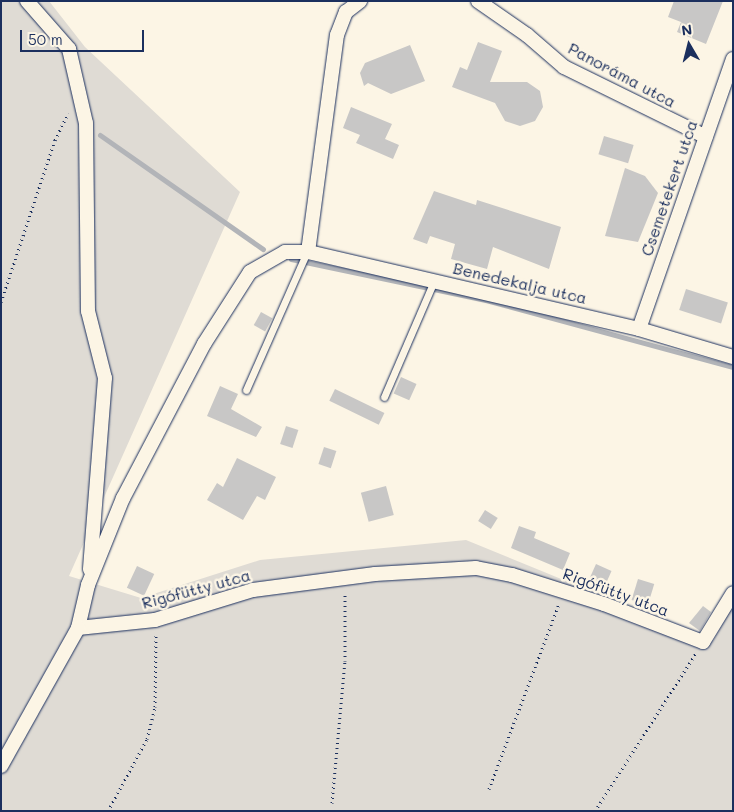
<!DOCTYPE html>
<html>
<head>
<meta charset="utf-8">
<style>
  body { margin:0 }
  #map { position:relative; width:734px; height:812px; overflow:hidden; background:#fcf5e5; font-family:Mali,sans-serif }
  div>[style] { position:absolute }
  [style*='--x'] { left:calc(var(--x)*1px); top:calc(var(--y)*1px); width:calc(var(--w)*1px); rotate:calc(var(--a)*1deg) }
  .green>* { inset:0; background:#dfdbd4 }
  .stream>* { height:5px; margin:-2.5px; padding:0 2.5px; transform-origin:2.5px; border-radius:2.5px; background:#b2b4b8 }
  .building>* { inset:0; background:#c8c7c6; transform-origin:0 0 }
  .path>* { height:3px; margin-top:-1.5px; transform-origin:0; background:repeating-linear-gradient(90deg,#1b2f5e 0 1px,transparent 0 5px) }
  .roads { filter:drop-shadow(0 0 1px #1b2f5e) drop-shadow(0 0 1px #1b2f5e) }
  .lane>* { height:7px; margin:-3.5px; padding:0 3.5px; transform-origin:3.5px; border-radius:3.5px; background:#fcf5e5 }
  .street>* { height:14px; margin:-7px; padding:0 7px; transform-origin:7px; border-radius:7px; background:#fcf5e5 }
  span { translate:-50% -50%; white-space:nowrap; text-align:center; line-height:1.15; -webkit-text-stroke:5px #fcf5e5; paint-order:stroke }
  .street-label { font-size:16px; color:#1b2f5e }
  .frame { position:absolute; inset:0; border:2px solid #1b2f5e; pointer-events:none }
  .north { position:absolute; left:664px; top:20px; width:50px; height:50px; -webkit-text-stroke:4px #fcf5e5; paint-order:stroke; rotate:352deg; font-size:14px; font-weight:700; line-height:20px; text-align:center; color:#1b2f5e }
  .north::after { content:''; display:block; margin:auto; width:18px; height:22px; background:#1b2f5e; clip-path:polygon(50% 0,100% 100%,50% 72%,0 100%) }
  .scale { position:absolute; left:20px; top:30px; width:124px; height:22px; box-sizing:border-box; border:2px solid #1b2f5e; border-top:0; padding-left:6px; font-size:15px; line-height:18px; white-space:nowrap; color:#1b2f5e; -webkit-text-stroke:4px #fcf5e5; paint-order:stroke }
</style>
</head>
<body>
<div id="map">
  <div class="green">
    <i style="clip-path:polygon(1px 1px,49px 1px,85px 47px,240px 192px,69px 576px,141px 598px,260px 560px,466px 540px,713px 641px,733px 605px,733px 811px,1px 811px)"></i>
  </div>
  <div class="stream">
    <i style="--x:100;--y:135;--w:199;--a:35"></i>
    <i style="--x:291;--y:259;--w:199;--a:11.9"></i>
    <i style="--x:486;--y:300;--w:256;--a:15.2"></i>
  </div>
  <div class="building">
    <i style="clip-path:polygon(674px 1px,723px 1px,706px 44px,677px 32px,681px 22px,668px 17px)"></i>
    <i style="clip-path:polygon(478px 42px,502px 51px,490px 82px,527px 82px,540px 91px,543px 107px,535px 121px,520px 126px,505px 121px,495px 103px,452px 87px,460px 67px,467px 70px)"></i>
    <i style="clip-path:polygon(410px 45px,425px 81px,391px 94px,368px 83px,364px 86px,360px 73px,365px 63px)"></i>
    <i style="clip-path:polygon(351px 107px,392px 124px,385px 139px,399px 145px,393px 159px,356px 143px,360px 135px,343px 128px)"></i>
    <i style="left:604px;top:136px;width:31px;height:19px;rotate:17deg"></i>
    <i style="clip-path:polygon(625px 168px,645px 176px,658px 193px,638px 242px,605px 236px)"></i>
    <i style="clip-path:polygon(434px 191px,476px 205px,477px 200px,561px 227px,549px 269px,493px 247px,487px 269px,451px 259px,455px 244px,430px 236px,427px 244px,413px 239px)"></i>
    <i style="left:686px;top:289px;width:44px;height:22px;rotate:18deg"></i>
    <i style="left:261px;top:312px;width:13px;height:15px;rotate:29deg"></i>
    <i style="left:401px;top:377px;width:17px;height:18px;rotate:24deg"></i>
    <i style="clip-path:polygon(220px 386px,238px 394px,231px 409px,262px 427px,256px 437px,207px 416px)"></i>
    <i style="left:335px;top:389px;width:55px;height:13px;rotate:26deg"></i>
    <i style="left:286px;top:426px;width:13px;height:19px;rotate:18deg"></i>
    <i style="left:324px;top:447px;width:13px;height:18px;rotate:18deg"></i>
    <i style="clip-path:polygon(237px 458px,276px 477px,265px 500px,257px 496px,243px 520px,207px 500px,217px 483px,223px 487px)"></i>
    <i style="left:386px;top:486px;width:30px;height:26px;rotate:75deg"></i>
    <i style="left:485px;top:510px;width:15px;height:13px;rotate:32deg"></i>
    <i style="clip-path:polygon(519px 526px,536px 532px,534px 538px,570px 553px,563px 570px,511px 548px)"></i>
    <i style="left:596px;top:564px;width:17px;height:17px;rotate:24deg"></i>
    <i style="left:137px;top:566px;width:19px;height:24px;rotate:25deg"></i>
    <i style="left:638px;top:579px;width:17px;height:22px;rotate:17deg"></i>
    <i style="clip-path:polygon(703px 606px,711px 612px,700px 631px,689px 623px)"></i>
  </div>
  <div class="path">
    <i style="--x:1;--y:302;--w:171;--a:-71.6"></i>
    <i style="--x:55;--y:140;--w:30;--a:-64"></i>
    <i style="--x:489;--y:789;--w:198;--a:-69.3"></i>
    <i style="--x:332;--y:803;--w:143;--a:-84.8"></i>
    <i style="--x:345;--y:661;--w:68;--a:-90"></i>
    <i style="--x:108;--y:811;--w:82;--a:-61.6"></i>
    <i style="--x:147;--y:739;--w:33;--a:-76"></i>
    <i style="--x:155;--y:707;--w:74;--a:-89.2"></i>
    <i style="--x:595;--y:811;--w:188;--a:-57.4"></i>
  </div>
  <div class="roads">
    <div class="lane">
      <i style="--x:246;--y:390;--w:151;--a:-66.2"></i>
      <i style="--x:384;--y:397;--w:126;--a:-66.7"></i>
    </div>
    <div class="street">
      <i style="--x:27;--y:1;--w:64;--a:48.8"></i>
      <i style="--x:69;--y:49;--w:76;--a:77.1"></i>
      <i style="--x:86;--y:123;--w:188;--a:89.4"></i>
      <i style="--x:88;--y:311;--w:69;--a:75.8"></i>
      <i style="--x:105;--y:378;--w:192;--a:94.5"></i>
      <i style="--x:478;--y:1;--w:60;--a:34.8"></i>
      <i style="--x:527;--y:35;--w:49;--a:40.9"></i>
      <i style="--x:564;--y:67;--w:158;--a:26.2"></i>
      <i style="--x:308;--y:252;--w:219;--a:-82.4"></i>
      <i style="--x:337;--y:35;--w:25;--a:-69"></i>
      <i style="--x:346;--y:12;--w:18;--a:-38"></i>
      <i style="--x:639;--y:329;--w:286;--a:-70.8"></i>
      <i style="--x:733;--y:357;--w:98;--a:-163.4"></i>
      <i style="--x:639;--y:329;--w:340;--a:-166.9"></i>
      <i style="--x:308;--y:252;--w:23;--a:180"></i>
      <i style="--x:285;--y:252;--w:40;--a:150.3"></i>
      <i style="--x:250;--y:272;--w:85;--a:122.6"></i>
      <i style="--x:204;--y:344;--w:174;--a:117.7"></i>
      <i style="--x:123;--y:498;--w:94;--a:111.9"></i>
      <i style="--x:88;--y:585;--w:44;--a:103.1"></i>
      <i style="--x:78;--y:628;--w:77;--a:-5.9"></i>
      <i style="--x:155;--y:620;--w:102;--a:-17"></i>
      <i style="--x:253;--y:590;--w:123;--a:-7.5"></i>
      <i style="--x:375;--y:574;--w:101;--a:-3.4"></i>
      <i style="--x:476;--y:568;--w:37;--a:11"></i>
      <i style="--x:512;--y:575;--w:96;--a:17.5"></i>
      <i style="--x:604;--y:604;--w:106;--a:21"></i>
      <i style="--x:703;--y:642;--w:57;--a:-58.5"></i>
      <i style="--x:1;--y:766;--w:158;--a:-60.8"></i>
    </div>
  </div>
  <div class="street-label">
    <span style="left:622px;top:75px;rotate:28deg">Panoráma utca</span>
    <span style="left:669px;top:188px;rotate:-71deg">Csemetekert utca</span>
    <span style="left:520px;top:283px;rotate:13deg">Benedekalja utca</span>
    <span style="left:196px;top:589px;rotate:-15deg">Rigófütty utca</span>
    <span style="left:616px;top:592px;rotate:20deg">Rigófütty utca</span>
  </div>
  <div class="frame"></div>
  <div class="north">N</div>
  <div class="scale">50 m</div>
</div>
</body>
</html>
